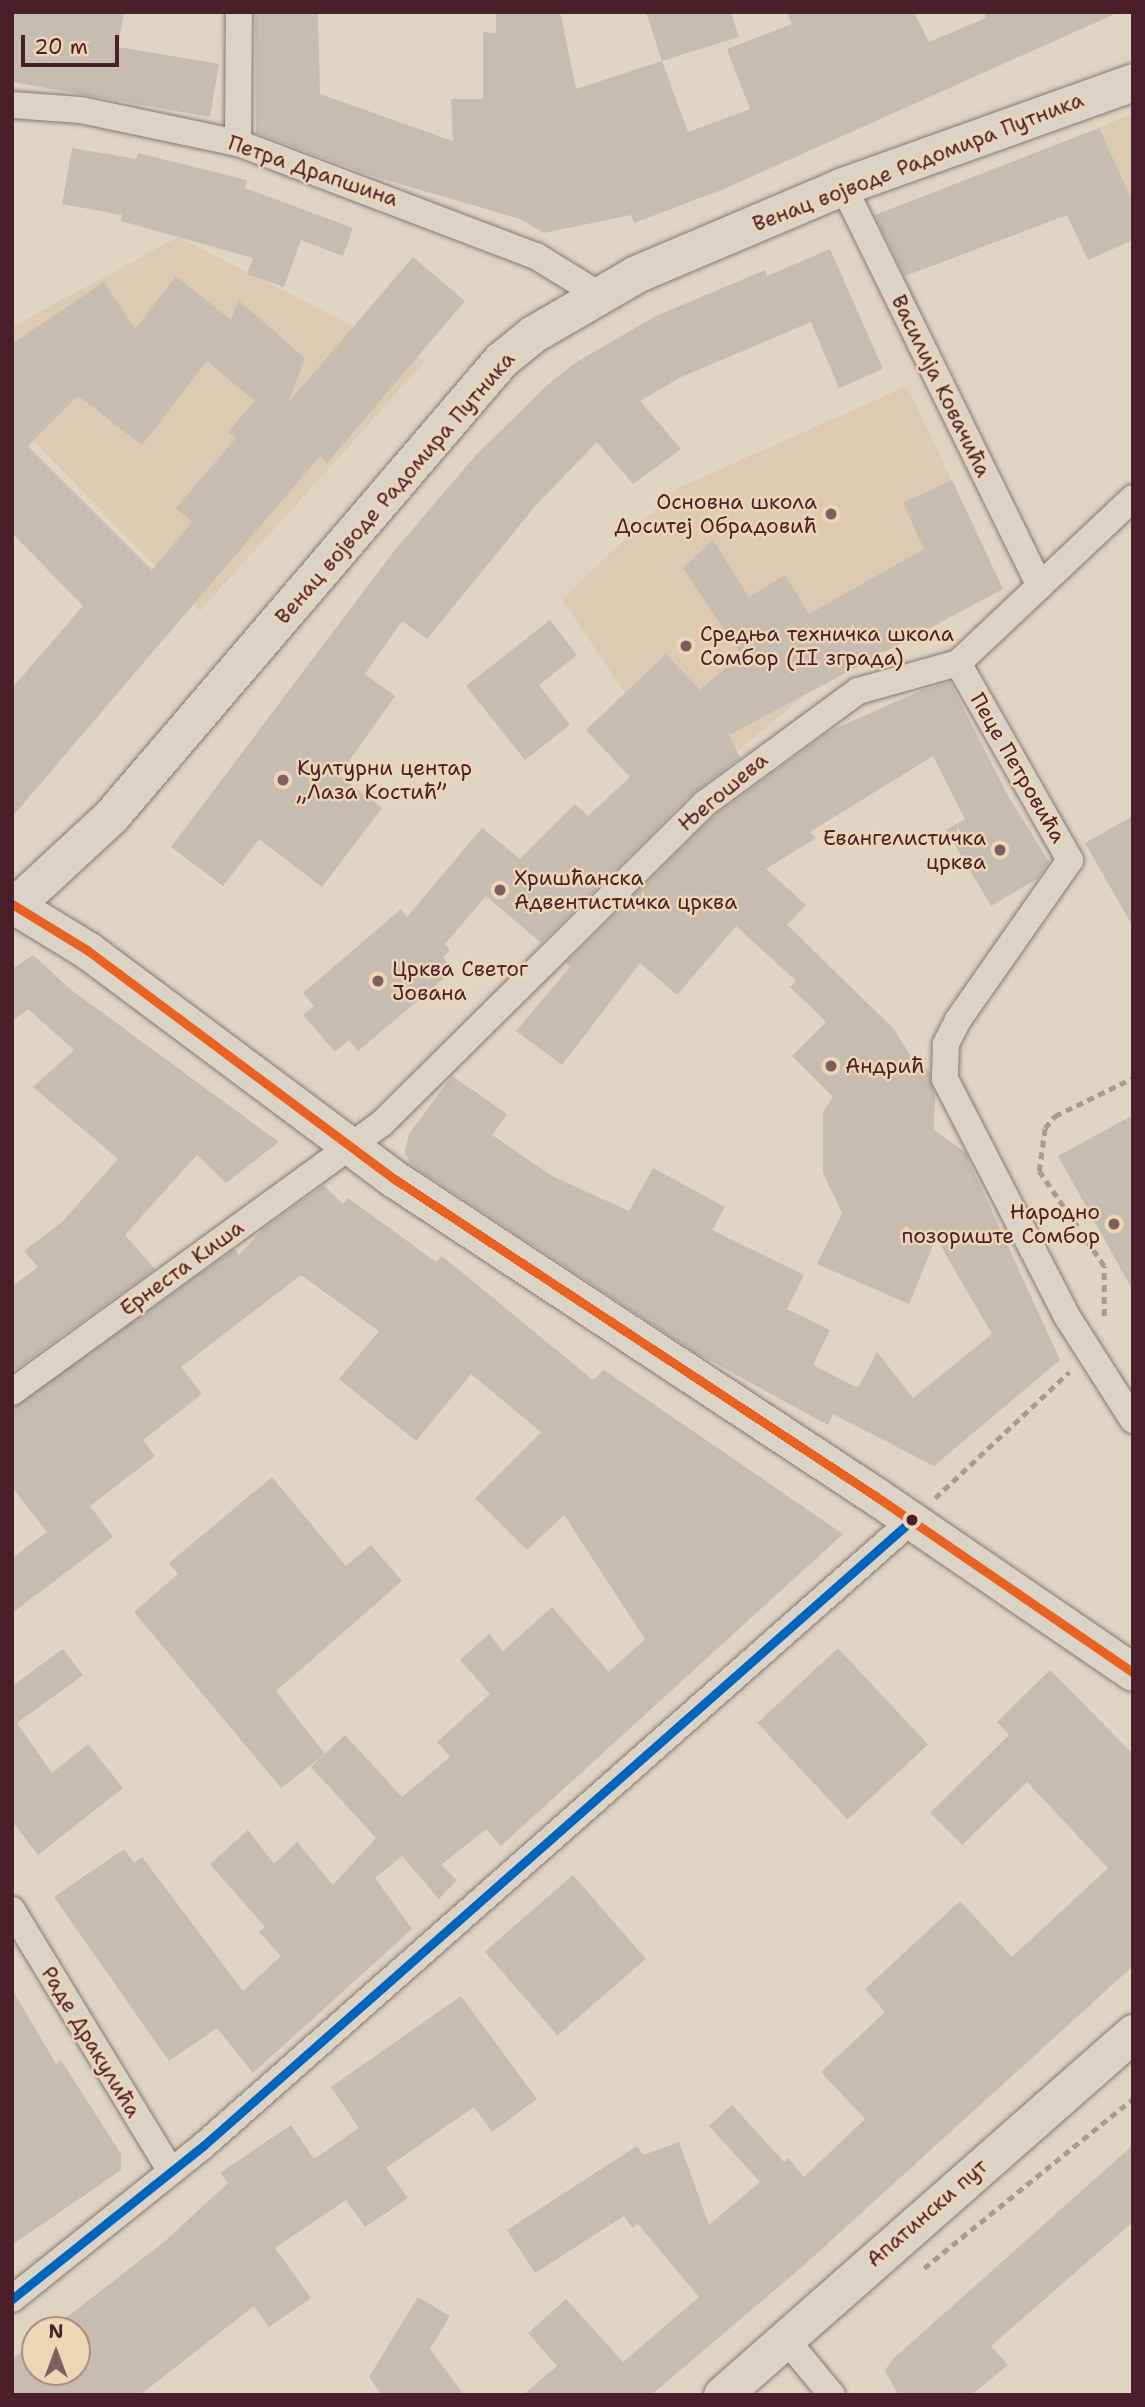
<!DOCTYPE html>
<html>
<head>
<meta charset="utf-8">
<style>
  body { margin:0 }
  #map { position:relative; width:1145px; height:2407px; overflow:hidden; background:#e0d4c3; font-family:"Shantell Sans",sans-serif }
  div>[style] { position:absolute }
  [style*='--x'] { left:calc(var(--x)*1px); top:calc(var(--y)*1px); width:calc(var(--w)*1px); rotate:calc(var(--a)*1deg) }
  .built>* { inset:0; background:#ddcab3 }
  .building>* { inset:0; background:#c6bcb0; transform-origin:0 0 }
  .path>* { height:4.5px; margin-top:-2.25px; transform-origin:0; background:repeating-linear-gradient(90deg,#a79c95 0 7px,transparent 0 12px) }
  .roads { filter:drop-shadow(0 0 2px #867873) drop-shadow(0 0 2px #867873) }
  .street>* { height:26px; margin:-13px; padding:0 13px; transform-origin:13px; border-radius:13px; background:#dcd3c7 }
  .secondary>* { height:37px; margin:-18.5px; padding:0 18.5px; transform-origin:18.5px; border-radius:18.5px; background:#dcd3c7 }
  .bus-1>* { height:9px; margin:-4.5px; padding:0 4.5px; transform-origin:4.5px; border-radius:4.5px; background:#ea6222 }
  .bus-2>* { height:9px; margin:-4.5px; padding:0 4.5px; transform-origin:4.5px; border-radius:4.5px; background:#0065bd }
  .dots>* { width:19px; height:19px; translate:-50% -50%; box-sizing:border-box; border:4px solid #edd6b6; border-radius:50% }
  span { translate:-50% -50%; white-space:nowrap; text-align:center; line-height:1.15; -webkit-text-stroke:5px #edd6b6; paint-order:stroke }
  .street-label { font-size:21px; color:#4a1f2b }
  .poi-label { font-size:21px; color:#4a1f2b }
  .right { translate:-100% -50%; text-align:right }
  .left { translate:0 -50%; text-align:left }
  .frame { position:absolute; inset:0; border:14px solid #4a1f2b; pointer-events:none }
  .north { position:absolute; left:21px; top:2316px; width:70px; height:70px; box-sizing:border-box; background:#edd6b6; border:2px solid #ac8d7e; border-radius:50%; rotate:0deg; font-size:19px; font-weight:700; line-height:28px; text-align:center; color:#4a1f2b }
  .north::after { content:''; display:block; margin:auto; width:24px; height:32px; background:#7e5e60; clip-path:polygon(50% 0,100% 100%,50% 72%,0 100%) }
  .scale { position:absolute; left:21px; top:35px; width:98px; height:32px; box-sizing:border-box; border:4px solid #4a1f2b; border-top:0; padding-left:9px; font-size:21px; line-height:24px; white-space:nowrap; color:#4a1f2b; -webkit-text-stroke:5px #edd6b6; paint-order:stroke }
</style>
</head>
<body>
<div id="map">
  <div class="built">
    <i style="clip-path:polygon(1133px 113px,1133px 202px,1099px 128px)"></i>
    <i style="clip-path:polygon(178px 237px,425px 362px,200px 611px,12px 419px,12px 327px)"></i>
    <i style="clip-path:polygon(907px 386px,1003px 589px,807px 693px,690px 791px,562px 599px,678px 488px)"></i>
  </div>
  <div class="building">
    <i style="clip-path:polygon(12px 12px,124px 12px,118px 47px,219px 64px,210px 117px,12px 82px)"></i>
    <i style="clip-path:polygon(255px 12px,318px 12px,320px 94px,453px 141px,451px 99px,483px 99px,483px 32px,496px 33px,496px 12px,560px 12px,576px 89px,662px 61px,688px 132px,750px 109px,727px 49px,792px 24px,787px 12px,914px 12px,929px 42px,986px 18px,984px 12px,1119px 12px,724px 189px,634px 223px,631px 215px,544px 233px,520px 219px,369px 175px,256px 133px)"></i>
    <i style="clip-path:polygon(646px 12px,731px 12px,739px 37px,662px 61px)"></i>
    <i style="clip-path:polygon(1099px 128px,1133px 202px,1133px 240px,1088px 260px,1067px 215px,905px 276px,875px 215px)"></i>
    <i style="clip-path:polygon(72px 148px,136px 159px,138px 153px,247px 180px,245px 188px,353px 228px,343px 256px,301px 240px,284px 287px,247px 274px,253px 258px,121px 221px,122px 215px,62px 204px)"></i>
    <i style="clip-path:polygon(830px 249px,883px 369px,839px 388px,811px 322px,681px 377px,640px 401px,681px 449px,633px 484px,597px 442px,536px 505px,427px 639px,402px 621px,365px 674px,395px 696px,339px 775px,382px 808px,322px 887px,259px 839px,223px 886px,171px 847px,394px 551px,476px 455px,546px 386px,575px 363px,656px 316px,765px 270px,767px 276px)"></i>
    <i style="clip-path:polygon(evenodd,413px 257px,465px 301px,327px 463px,320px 456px,12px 817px,12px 688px,83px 606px,12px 533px,12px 344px,104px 282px,135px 329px,176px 276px,231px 320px,238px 300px,305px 358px,288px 403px,413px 257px,207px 361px,255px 401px,228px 432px,236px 438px,176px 508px,192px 522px,152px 570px,28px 446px,78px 396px,142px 445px,207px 361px)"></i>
    <i style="clip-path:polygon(952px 480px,1003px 589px,729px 735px,740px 758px,693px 793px,541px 943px,486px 896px,445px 944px,450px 950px,443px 957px,454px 970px,358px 1051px,349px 1040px,335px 1052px,303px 1015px,314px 1006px,303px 993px,401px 909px,407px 917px,482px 828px,520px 859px,575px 804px,588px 816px,630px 777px,586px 730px,666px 654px,700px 690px,741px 655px,683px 568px,713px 540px,749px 597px,785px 575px,809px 614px,924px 549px,903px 503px)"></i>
    <i style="clip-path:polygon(550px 620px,577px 655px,539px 685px,570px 725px,525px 760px,466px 686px)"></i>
    <i style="clip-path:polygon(950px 682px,1007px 794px,1049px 862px,1037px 879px,991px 906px,946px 830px,965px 819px,933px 756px,810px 832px,816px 838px,766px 869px,806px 905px,787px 925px,894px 1029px,913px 1060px,929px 1070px,935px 1095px,934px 1130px,965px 1152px,1060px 1360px,934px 1466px,833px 1414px,828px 1425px,696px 1353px,410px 1164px,405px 1151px,409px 1134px,452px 1076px,507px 1114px,492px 1135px,552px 1176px,629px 1211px,653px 1168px,725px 1207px,712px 1230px,804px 1275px,787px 1309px,830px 1330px,813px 1365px,858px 1388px,877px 1352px,913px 1398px,992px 1334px,936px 1238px,909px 1304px,817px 1264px,842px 1213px,823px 1173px,823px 1112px,833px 1097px,792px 1056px,826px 1022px,790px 987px,796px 981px,736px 926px,677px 995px,640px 963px,562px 1065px,516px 1031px,570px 967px,566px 963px,714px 816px,828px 732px,922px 690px)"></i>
    <i style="clip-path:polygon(1133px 816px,1133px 927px,1085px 843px)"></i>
    <i style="clip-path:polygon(33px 955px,70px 989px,279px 1142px,226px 1183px,197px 1155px,125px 1235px,155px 1269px,12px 1372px,12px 1286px,38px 1267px,24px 1251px,62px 1222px,118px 1159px,33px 1087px,74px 1050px,28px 1009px,12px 1021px,12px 969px)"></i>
    <i style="clip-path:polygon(1133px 1115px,1133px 1291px,1058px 1156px)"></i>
    <i style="clip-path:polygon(324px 1185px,343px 1204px,348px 1198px,436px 1262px,442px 1256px,593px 1380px,604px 1370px,843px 1534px,501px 1846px,486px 1829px,441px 1865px,457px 1880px,439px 1899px,402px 1856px,375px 1878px,412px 1929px,253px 2073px,217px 2028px,169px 2061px,54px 1897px,124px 1849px,134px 1863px,142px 1857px,243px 1991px,281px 1956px,259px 1932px,265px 1927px,210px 1864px,248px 1830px,274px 1864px,297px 1842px,333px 1885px,376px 1838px,311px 1767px,345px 1735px,402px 1797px,450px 1757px,437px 1742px,490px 1694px,460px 1660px,489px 1634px,503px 1651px,552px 1607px,609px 1672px,645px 1639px,564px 1515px,527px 1550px,475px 1498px,541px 1432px,471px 1374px,416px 1441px,339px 1379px,379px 1331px,301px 1275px,181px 1367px,202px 1394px,143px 1440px,155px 1456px,90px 1506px,113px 1537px,12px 1613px,12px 1558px,47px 1532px,12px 1487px,12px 1408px,235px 1249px,239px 1255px,264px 1228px)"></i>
    <i style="clip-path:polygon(272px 1477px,346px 1566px,371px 1545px,402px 1581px,276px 1691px,325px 1754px,281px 1788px,134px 1612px,178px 1574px,169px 1563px)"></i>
    <i style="left:838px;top:1648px;width:132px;height:110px;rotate:47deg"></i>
    <i style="clip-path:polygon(63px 1649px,83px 1675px,17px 1723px,52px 1773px,88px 1744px,123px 1788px,38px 1855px,12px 1821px,12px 1686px)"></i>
    <i style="clip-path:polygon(1050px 1670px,1133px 1754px,1133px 1966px,802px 2267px,651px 2395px,523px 2395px,557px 2366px,528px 2333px,566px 2299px,623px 2362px,699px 2297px,638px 2224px,632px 2228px,624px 2216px,535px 2273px,507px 2230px,637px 2146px,643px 2155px,679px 2142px,709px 2225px,760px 2182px,709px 2126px,732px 2105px,784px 2162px,788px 2158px,804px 2177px,865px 2119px,821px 2072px,885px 2012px,865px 1989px,960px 1901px,1012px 1957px,1108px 1868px,1027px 1782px,962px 1845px,930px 1813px,1009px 1735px,997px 1722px)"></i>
    <i style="left:573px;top:1875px;width:111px;height:117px;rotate:49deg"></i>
    <i style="clip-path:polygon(12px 1989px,56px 2064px,61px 2060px,121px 2154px,121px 2170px,12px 2245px)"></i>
    <i style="clip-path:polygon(461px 1996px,537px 2099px,492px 2132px,474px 2107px,386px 2168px,408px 2198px,365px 2227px,346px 2200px,275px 2248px,311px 2298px,269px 2327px,254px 2306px,140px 2395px,12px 2395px,12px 2359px,35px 2342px,35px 2372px,77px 2372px,77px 2330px,50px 2330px,164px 2242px,228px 2183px,220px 2173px,291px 2125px,314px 2159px,359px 2128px,331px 2087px)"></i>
    <i style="clip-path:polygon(1133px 2145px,1133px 2222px,991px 2346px,1008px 2365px,971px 2395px,898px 2395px,885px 2370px,893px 2359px)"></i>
    <i style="clip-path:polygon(418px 2297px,450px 2316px,430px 2349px,464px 2395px,382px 2395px,369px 2377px)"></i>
  </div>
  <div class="path">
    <i style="--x:1104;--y:1316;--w:50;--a:-90"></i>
    <i style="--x:1104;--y:1266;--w:115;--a:-124.4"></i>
    <i style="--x:1039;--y:1171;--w:43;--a:-82.1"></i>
    <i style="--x:1045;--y:1128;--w:16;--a:-50"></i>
    <i style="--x:1055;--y:1116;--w:87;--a:-26"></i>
    <i style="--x:935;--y:1498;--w:184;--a:-43.2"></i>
    <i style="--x:924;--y:2268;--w:269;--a:-39"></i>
  </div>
  <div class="roads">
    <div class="street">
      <i style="--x:12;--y:105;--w:69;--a:4.1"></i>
      <i style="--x:81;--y:110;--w:160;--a:11.9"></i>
      <i style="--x:238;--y:143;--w:319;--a:20.8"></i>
      <i style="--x:536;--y:256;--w:70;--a:31.7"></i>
      <i style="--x:238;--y:143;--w:131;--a:-89.6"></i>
      <i style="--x:843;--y:186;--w:446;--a:63.8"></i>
      <i style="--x:958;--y:663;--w:227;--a:60.4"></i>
      <i style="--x:1070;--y:860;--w:195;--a:125"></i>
      <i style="--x:958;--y:1020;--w:27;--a:117"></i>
      <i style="--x:946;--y:1044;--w:35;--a:92"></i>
      <i style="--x:945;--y:1079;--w:269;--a:62.8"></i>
      <i style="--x:1068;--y:1318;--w:121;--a:57.5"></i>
      <i style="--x:12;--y:1392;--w:456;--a:-36"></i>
      <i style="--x:381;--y:1124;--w:455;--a:-44.7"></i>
      <i style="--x:704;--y:804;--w:191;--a:-36.3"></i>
      <i style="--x:858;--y:691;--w:104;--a:-15.6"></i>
      <i style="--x:958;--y:663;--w:241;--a:-43.3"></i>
      <i style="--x:12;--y:1910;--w:306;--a:58.7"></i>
      <i style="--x:12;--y:2299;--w:245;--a:-38.7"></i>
      <i style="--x:203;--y:2146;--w:946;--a:-41.44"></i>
      <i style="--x:784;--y:2337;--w:75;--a:50.4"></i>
    </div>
    <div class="secondary">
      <i style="--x:12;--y:904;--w:88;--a:31.5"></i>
      <i style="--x:87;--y:950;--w:385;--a:36.7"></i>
      <i style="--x:396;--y:1180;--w:576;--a:33.39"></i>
      <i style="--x:877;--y:1497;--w:310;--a:34.4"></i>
      <i style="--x:15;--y:905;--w:131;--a:-42.8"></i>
      <i style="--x:111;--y:816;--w:600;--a:-49.46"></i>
      <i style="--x:501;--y:360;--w:41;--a:-39.1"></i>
      <i style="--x:533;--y:334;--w:119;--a:-30.2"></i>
      <i style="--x:636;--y:274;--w:225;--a:-23"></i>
      <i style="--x:843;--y:186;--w:308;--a:-19.7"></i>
      <i style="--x:722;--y:2395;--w:548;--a:-41.37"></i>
    </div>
  </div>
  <div class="bus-1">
    <i style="--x:12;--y:904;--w:88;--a:31.5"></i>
    <i style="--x:87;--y:950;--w:385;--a:36.7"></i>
    <i style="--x:396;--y:1180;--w:576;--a:33.39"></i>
    <i style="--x:877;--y:1497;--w:310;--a:34.4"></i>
  </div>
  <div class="bus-2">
    <i style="--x:12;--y:2299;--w:245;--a:-38.7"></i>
    <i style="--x:203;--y:2146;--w:946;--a:-41.44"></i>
  </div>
  <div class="dots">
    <i style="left:831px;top:514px;background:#7e5e60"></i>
    <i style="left:686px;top:646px;background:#7e5e60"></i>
    <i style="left:283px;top:780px;background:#7e5e60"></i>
    <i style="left:1000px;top:850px;background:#7e5e60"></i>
    <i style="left:500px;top:890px;background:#7e5e60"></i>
    <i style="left:378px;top:981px;background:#7e5e60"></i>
    <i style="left:831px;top:1066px;background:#7e5e60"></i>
    <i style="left:1114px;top:1224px;background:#7e5e60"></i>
    <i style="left:912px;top:1520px;background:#4a1f2b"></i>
  </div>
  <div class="street-label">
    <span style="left:918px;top:162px;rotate:-21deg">Венац војводе Радомира Путника</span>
    <span style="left:313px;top:171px;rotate:19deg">Петра Драпшина</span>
    <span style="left:941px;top:386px;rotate:64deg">Василија Ковачића</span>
    <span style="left:395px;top:488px;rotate:-49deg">Венац војводе Радомира Путника</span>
    <span style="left:1018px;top:768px;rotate:60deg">Пеце Петровића</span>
    <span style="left:723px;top:792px;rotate:-40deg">Његошева</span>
    <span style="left:182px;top:1268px;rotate:-36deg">Ернеста Киша</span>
    <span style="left:91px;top:2042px;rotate:59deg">Раде Дракулића</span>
    <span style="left:927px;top:2213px;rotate:-41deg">Апатински пут</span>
  </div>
  <div class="poi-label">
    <span class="right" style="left:817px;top:514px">Основна школа<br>Доситеј Обрадовић</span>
    <span class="left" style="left:700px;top:646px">Средња техничка школа<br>Сомбор (II зграда)</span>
    <span class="left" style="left:297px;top:780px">Културни центар<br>„Лаза Костић”</span>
    <span class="right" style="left:986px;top:850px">Евангелистичка<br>црква</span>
    <span class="left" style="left:514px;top:890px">Хришћанска<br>Адвентистичка црква</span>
    <span class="left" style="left:392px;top:981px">Црква Светог<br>Јована</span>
    <span class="left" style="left:845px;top:1066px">Андрић</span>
    <span class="right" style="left:1100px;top:1224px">Народно<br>позориште Сомбор</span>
  </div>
  <div class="frame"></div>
  <div class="north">N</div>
  <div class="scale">20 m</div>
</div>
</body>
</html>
